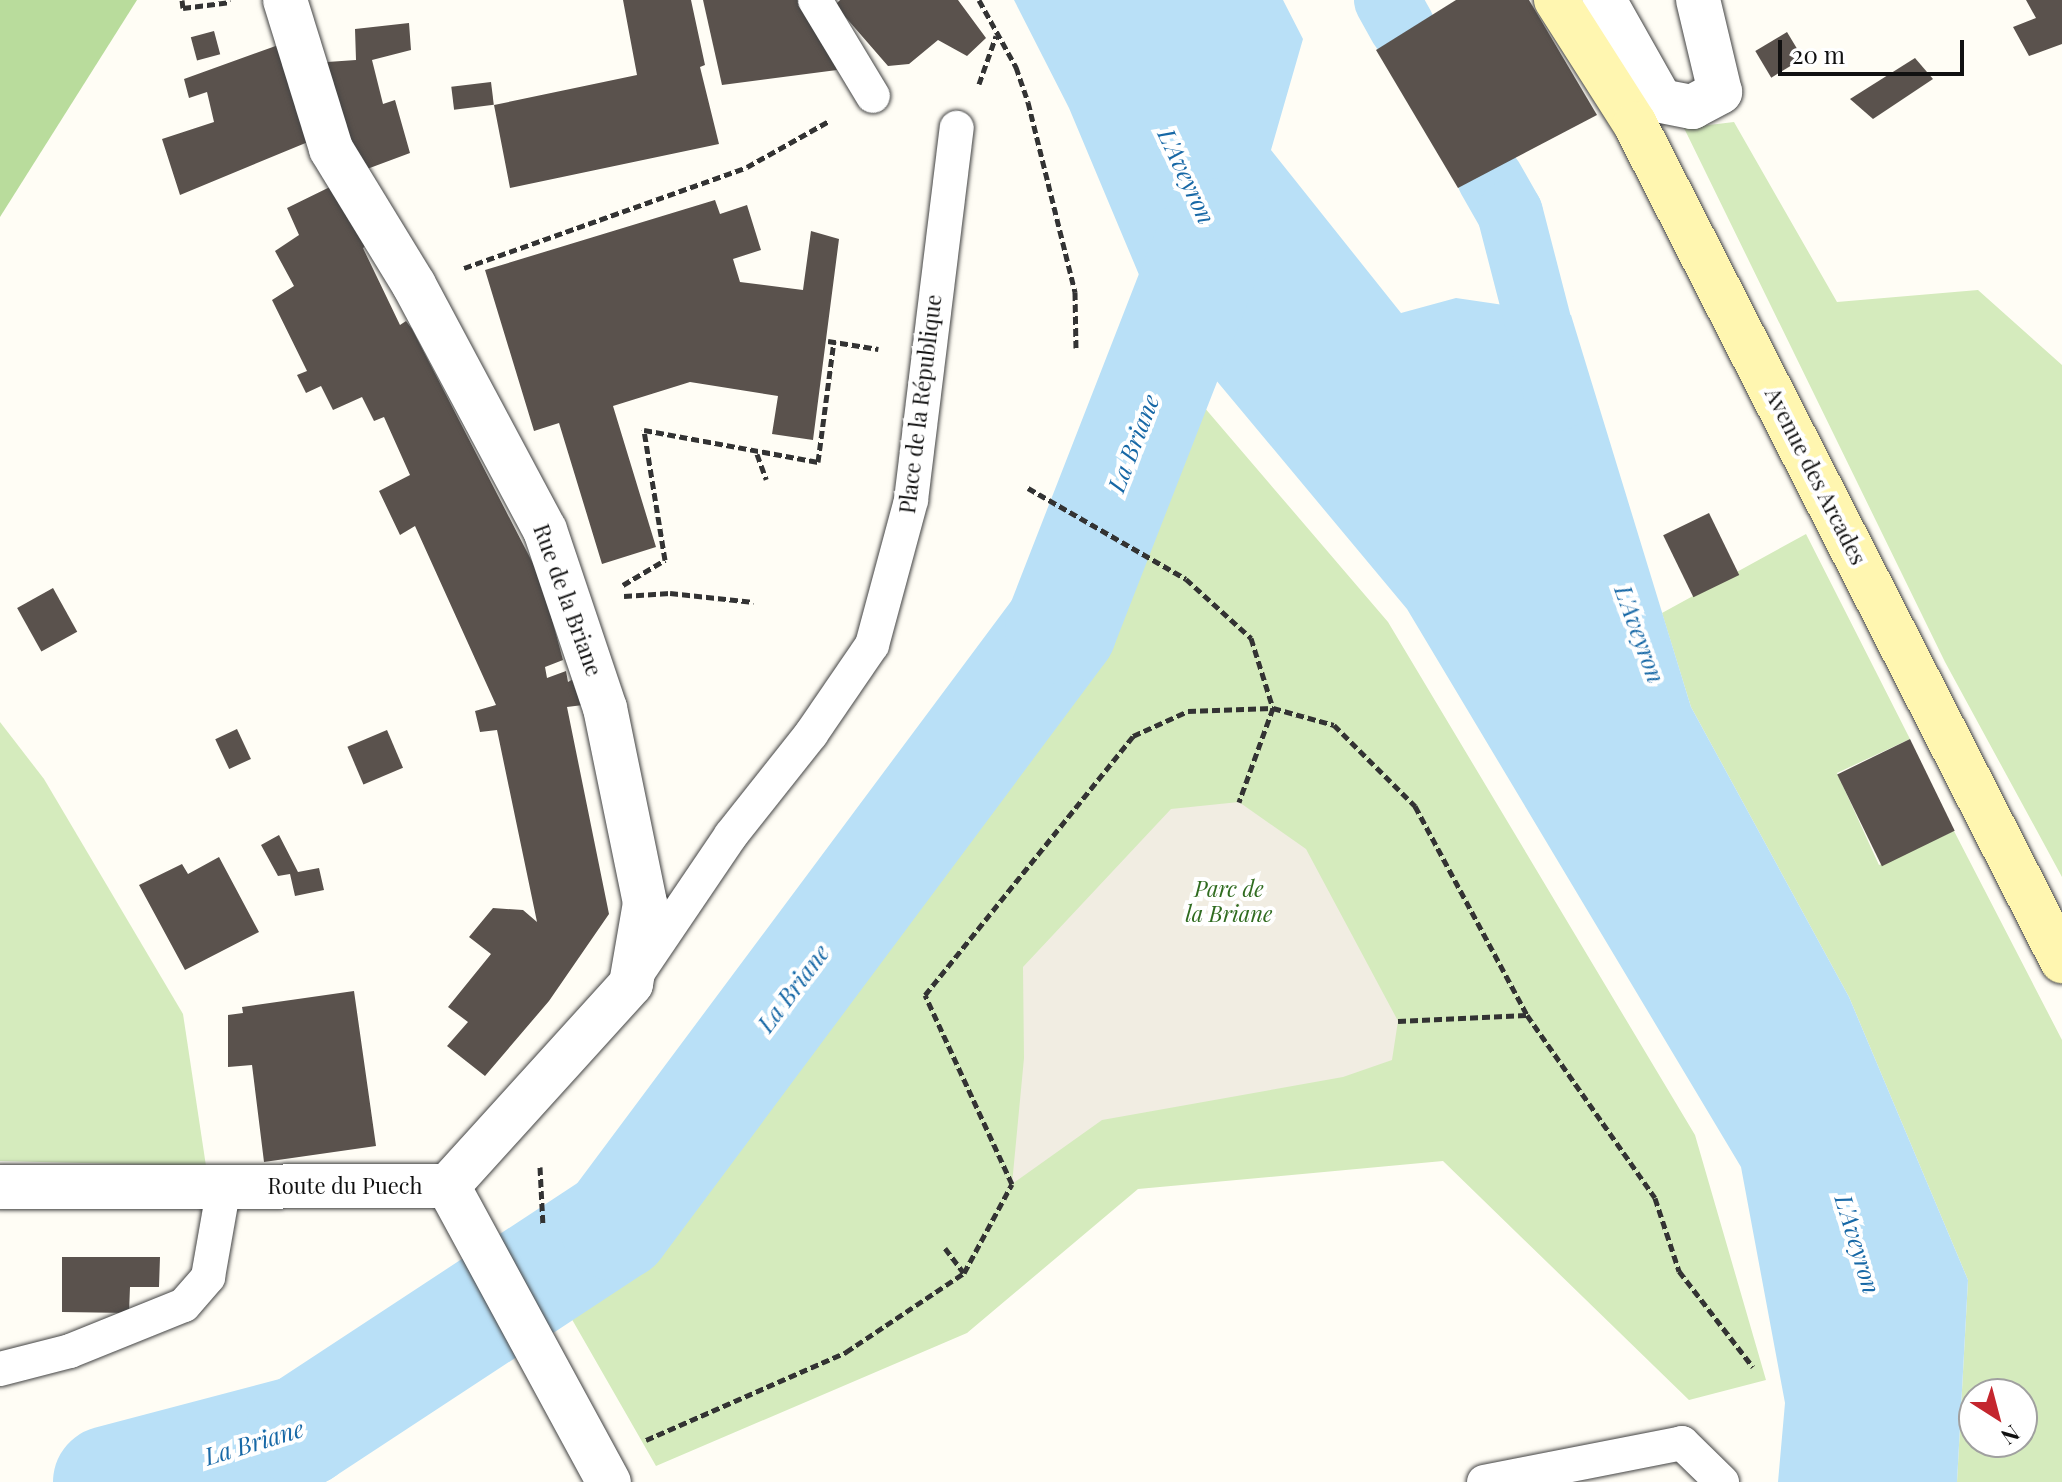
<!DOCTYPE html>
<html>
<head>
<meta charset="utf-8">
<style>
  body { margin:0 }
  #map { position:relative; width:2062px; height:1482px; overflow:hidden; background:#fffdf5; font-family:"Playfair Display",serif }
  div>[style] { position:absolute }
  [style*='--x'] { left:calc(var(--x)*1px); top:calc(var(--y)*1px); width:calc(var(--w)*1px); rotate:calc(var(--a)*1deg) }
  .green>* { inset:0; background:#d5ebbd }
  .forest>* { inset:0; background:#b9dc9c }
  .plaza>* { inset:0; background:#f1ede2 }
  .water>* { inset:0; background:#b9e0f7 }
  .canal>* { height:66px; margin:-33px; padding:0 33px; transform-origin:33px; border-radius:33px; background:#b9e0f7 }
  .river>* { height:112px; margin:-56px; padding:0 56px; transform-origin:56px; border-radius:56px; background:#b9e0f7 }
  .building>* { inset:0; background:#5a524d; transform-origin:0 0 }
  .path>* { height:5px; margin-top:-2.5px; transform-origin:0; background:repeating-linear-gradient(90deg,#333 0 8px,transparent 0 12px) }
  .roads { filter:drop-shadow(0 0 2px #444) drop-shadow(0 0 2px #444) }
  .lane>* { height:34px; margin:-17px; padding:0 17px; transform-origin:17px; border-radius:17px; background:#fff }
  .street>* { height:44px; margin:-22px; padding:0 22px; transform-origin:22px; border-radius:22px; background:#fff }
  .secondary>* { height:44px; margin:-22px; padding:0 22px; transform-origin:22px; border-radius:22px; background:#fff6b0 }
  span { translate:-50% -50%; white-space:nowrap; text-align:center; line-height:1.15; -webkit-text-stroke:8px #fff; paint-order:stroke }
  .street-label { font-size:22px; color:#111 }
  .park-label { font-size:22px; color:#2f6b1f; font-style:italic }
  .water-label { font-size:24px; color:#1768a6; font-style:italic }
  .north { position:absolute; left:1958px; top:1378px; width:80px; height:80px; box-sizing:border-box; background:#fff; border:2px solid #a0a0a0; border-radius:50%; rotate:144deg; font-size:22px; font-weight:700; line-height:32px; text-align:center; color:#111 }
  .north::after { content:''; display:block; margin:auto; width:28px; height:36px; background:#c4262e; clip-path:polygon(50% 0,100% 100%,50% 72%,0 100%) }
  .scale { position:absolute; left:1778px; top:40px; width:186px; height:36px; box-sizing:border-box; border:4px solid #111; border-top:0; padding-left:10px; font-size:24px; line-height:28px; white-space:nowrap; color:#111; -webkit-text-stroke:6px #fff; paint-order:stroke }
</style>
</head>
<body>
<div id="map">
  <div class="green">
    <i style="clip-path:polygon(1734px 122px,1837px 302px,1978px 290px,2062px 365px,2062px 877px,1945px 662px,1684px 128px)"></i>
    <i style="clip-path:polygon(1186px 386px,1388px 622px,1695px 1135px,1766px 1380px,1689px 1400px,1443px 1161px,1138px 1189px,967px 1333px,656px 1466px,566px 1309px,626px 1239px,1076px 641px,1161px 470px)"></i>
    <i style="clip-path:polygon(evenodd,1806px 534px,1910px 739px,1837px 773px,1879px 865px,1954px 831px,2062px 1040px,2062px 1482px,1957px 1482px,1968px 1280px,1849px 997px,1691px 707px,1662px 613px,1806px 534px,1974px 1394px,2022px 1394px,2022px 1442px,1974px 1442px,1974px 1394px)"></i>
    <i style="clip-path:polygon(0 722px,44px 779px,183px 1014px,206px 1166px,0 1161px)"></i>
  </div>
  <div class="forest">
    <i style="clip-path:polygon(0 0,137px 0,0 217px)"></i>
  </div>
  <div class="plaza">
    <i style="clip-path:polygon(1239px 802px,1306px 849px,1398px 1021px,1392px 1060px,1343px 1077px,1102px 1120px,1012px 1184px,1024px 1058px,1023px 967px,1171px 809px)"></i>
  </div>
  <div class="water">
    <i style="clip-path:polygon(1014px 0,1283px 0,1303px 39px,1271px 150px,1401px 313px,1456px 298px,1571px 315px,1691px 707px,1849px 997px,1968px 1280px,1957px 1482px,1778px 1482px,1785px 1403px,1741px 1167px,1407px 609px,1150px 301px,1069px 108px)"></i>
  </div>
  <div class="canal">
    <i style="--x:1387;--y:0;--w:31;--a:61"></i>
    <i style="--x:1490;--y:178;--w:40;--a:60.3"></i>
    <i style="--x:1510;--y:213;--w:191;--a:75.5"></i>
  </div>
  <div class="river">
    <i style="--x:109;--y:1482;--w:200;--a:-14.8"></i>
    <i style="--x:302;--y:1431;--w:376;--a:-33.3"></i>
    <i style="--x:616;--y:1225;--w:745;--a:-53.3"></i>
    <i style="--x:1061;--y:628;--w:422;--a:-68.7"></i>
  </div>
  <div class="building">
    <i style="clip-path:polygon(623px 0,691px 0,705px 65px,700px 67px,719px 144px,510px 188px,494px 105px,637px 75px)"></i>
    <i style="clip-path:polygon(703px 0,806px 0,837px 70px,722px 85px)"></i>
    <i style="clip-path:polygon(840px 0,958px 0,986px 38px,967px 56px,938px 40px,909px 64px,888px 66px,835px 5px)"></i>
    <i style="clip-path:polygon(1456px 0,1529px 0,1597px 115px,1458px 188px,1376px 50px)"></i>
    <i style="clip-path:polygon(2026px 0,2062px 0,2062px 44px,2029px 56px,2013px 27px,2036px 18px)"></i>
    <i style="clip-path:polygon(409px 23px,411px 50px,372px 60px,383px 104px,395px 100px,410px 153px,359px 172px,313px 63px,356px 60px,355px 29px)"></i>
    <i style="left:214px;top:31px;width:24px;height:24px;rotate:75deg"></i>
    <i style="left:1787px;top:32px;width:31px;height:37px;rotate:59deg"></i>
    <i style="clip-path:polygon(284px 43px,308px 142px,180px 195px,162px 139px,214px 122px,207px 92px,189px 98px,184px 79px)"></i>
    <i style="clip-path:polygon(1915px 58px,1933px 79px,1873px 119px,1850px 99px)"></i>
    <i style="left:491px;top:82px;width:23px;height:40px;rotate:83deg"></i>
    <i style="clip-path:polygon(336px 184px,368px 244px,363px 248px,400px 325px,406px 321px,412px 329px,541px 579px,563px 660px,545px 667px,547px 678px,566px 671px,568px 682px,575px 678px,583px 705px,567px 707px,609px 914px,549px 1001px,485px 1076px,447px 1046px,468px 1022px,448px 1007px,491px 954px,469px 937px,493px 908px,523px 910px,537px 922px,497px 730px,480px 732px,475px 711px,496px 705px,415px 526px,400px 535px,379px 491px,410px 475px,384px 417px,374px 421px,362px 397px,333px 410px,321px 386px,306px 393px,297px 375px,307px 371px,272px 300px,294px 286px,275px 251px,299px 235px,287px 208px)"></i>
    <i style="clip-path:polygon(715px 200px,720px 214px,747px 205px,761px 250px,733px 259px,740px 282px,803px 290px,811px 231px,839px 239px,813px 440px,772px 434px,778px 396px,690px 382px,613px 406px,656px 547px,602px 564px,559px 423px,534px 431px,485px 270px)"></i>
    <i style="left:1709px;top:513px;width:69px;height:51px;rotate:64deg"></i>
    <i style="left:53px;top:588px;width:50px;height:41px;rotate:61deg"></i>
    <i style="left:237px;top:729px;width:33px;height:24px;rotate:65deg"></i>
    <i style="left:387px;top:730px;width:41px;height:43px;rotate:67deg"></i>
    <i style="left:1910px;top:739px;width:102px;height:81px;rotate:64deg"></i>
    <i style="clip-path:polygon(279px 835px,298px 872px,319px 868px,324px 890px,295px 896px,290px 874px,278px 876px,261px 845px)"></i>
    <i style="clip-path:polygon(219px 857px,259px 932px,185px 970px,139px 885px,182px 864px,188px 874px)"></i>
    <i style="clip-path:polygon(354px 991px,376px 1146px,264px 1162px,252px 1065px,228px 1067px,228px 1015px,243px 1013px,242px 1007px)"></i>
    <i style="clip-path:polygon(62px 1257px,160px 1257px,159px 1287px,130px 1287px,129px 1313px,62px 1312px)"></i>
  </div>
  <div class="path">
    <i style="--x:182;--y:0;--w:8;--a:83"></i>
    <i style="--x:183;--y:8;--w:48;--a:-7.1"></i>
    <i style="--x:979;--y:0;--w:77;--a:61.1"></i>
    <i style="--x:1016;--y:67;--w:37;--a:71"></i>
    <i style="--x:1028;--y:102;--w:196;--a:76.1"></i>
    <i style="--x:1075;--y:292;--w:56;--a:89"></i>
    <i style="--x:979;--y:84;--w:51;--a:-70.5"></i>
    <i style="--x:464;--y:268;--w:300;--a:-19.6"></i>
    <i style="--x:747;--y:167;--w:94;--a:-29.3"></i>
    <i style="--x:828;--y:341;--w:51;--a:9.1"></i>
    <i style="--x:757;--y:454;--w:27;--a:70"></i>
    <i style="--x:1028;--y:488;--w:182;--a:29.9"></i>
    <i style="--x:1186;--y:579;--w:88;--a:42.2"></i>
    <i style="--x:1251;--y:638;--w:73;--a:72.6"></i>
    <i style="--x:1273;--y:708;--w:100;--a:109.9"></i>
    <i style="--x:623;--y:585;--w:49;--a:-30.8"></i>
    <i style="--x:665;--y:560;--w:132;--a:-99.2"></i>
    <i style="--x:644;--y:430;--w:177;--a:10.4"></i>
    <i style="--x:818;--y:462;--w:122;--a:-82.5"></i>
    <i style="--x:624;--y:596;--w:46;--a:-3.7"></i>
    <i style="--x:670;--y:593;--w:84;--a:6.1"></i>
    <i style="--x:1398;--y:1021;--w:129;--a:-2.7"></i>
    <i style="--x:540;--y:1167;--w:59;--a:87.1"></i>
    <i style="--x:945;--y:1248;--w:31;--a:53"></i>
    <i style="--x:646;--y:1440;--w:219;--a:-23.7"></i>
    <i style="--x:846;--y:1352;--w:142;--a:-33.8"></i>
    <i style="--x:964;--y:1273;--w:101;--a:-61.7"></i>
    <i style="--x:1012;--y:1184;--w:208;--a:-114.7"></i>
    <i style="--x:925;--y:995;--w:332;--a:-51.2"></i>
    <i style="--x:1133;--y:736;--w:60;--a:-24.4"></i>
    <i style="--x:1188;--y:711;--w:85;--a:-2"></i>
    <i style="--x:1273;--y:708;--w:63;--a:15.6"></i>
    <i style="--x:1334;--y:725;--w:115;--a:45"></i>
    <i style="--x:1415;--y:806;--w:237;--a:61.8"></i>
    <i style="--x:1527;--y:1015;--w:223;--a:55"></i>
    <i style="--x:1655;--y:1198;--w:77;--a:71.8"></i>
    <i style="--x:1679;--y:1271;--w:121;--a:52.4"></i>
  </div>
  <div class="roads">
    <div class="lane">
      <i style="--x:815;--y:0;--w:112;--a:58.9"></i>
      <i style="--x:635;--y:977;--w:171;--a:-55.9"></i>
      <i style="--x:731;--y:835;--w:129;--a:-51.6"></i>
      <i style="--x:811;--y:734;--w:108;--a:-55.6"></i>
      <i style="--x:872;--y:645;--w:150;--a:-74.9"></i>
      <i style="--x:911;--y:500;--w:375;--a:-83"></i>
      <i style="--x:0;--y:1369;--w:72;--a:-14.4"></i>
      <i style="--x:70;--y:1351;--w:123;--a:-22"></i>
      <i style="--x:184;--y:1305;--w:37;--a:-49"></i>
      <i style="--x:208;--y:1277;--w:92;--a:-80"></i>
      <i style="--x:1484;--y:1482;--w:202;--a:-11.1"></i>
      <i style="--x:1682;--y:1443;--w:56;--a:44.3"></i>
    </div>
    <div class="street">
      <i style="--x:285;--y:0;--w:156;--a:72.8"></i>
      <i style="--x:331;--y:149;--w:159;--a:58.6"></i>
      <i style="--x:414;--y:285;--w:278;--a:61.9"></i>
      <i style="--x:545;--y:530;--w:188;--a:71.4"></i>
      <i style="--x:605;--y:708;--w:199;--a:78.4"></i>
      <i style="--x:645;--y:903;--w:82;--a:99.8"></i>
      <i style="--x:631;--y:984;--w:273;--a:132.2"></i>
      <i style="--x:1604;--y:0;--w:116;--a:60.6"></i>
      <i style="--x:1661;--y:101;--w:32;--a:11"></i>
      <i style="--x:1692;--y:107;--w:32;--a:-28"></i>
      <i style="--x:1720;--y:92;--w:95;--a:-103.4"></i>
      <i style="--x:448;--y:1186;--w:337;--a:61.5"></i>
      <i style="--x:0;--y:1187;--w:448;--a:-0.1"></i>
    </div>
    <div class="secondary">
      <i style="--x:1556;--y:0;--w:147;--a:57.5"></i>
      <i style="--x:1635;--y:124;--w:940;--a:62.97"></i>
    </div>
  </div>
  <div class="street-label">
    <span style="left:920px;top:404px;rotate:-83deg">Place de la République</span>
    <span style="left:1816px;top:476px;rotate:63deg">Avenue des Arcades</span>
    <span style="left:568px;top:600px;rotate:70deg">Rue de la Briane</span>
    <span style="left:345px;top:1186px">Route du Puech</span>
  </div>
  <div class="park-label">
    <span style="left:1229px;top:901px">Parc de<br>la Briane</span>
  </div>
  <div class="water-label">
    <span style="left:1187px;top:176px;rotate:65deg">L'Aveyron</span>
    <span style="left:1133px;top:443px;rotate:-69deg">La Briane</span>
    <span style="left:1640px;top:634px;rotate:70deg">L'Aveyron</span>
    <span style="left:793px;top:988px;rotate:-53deg">La Briane</span>
    <span style="left:1858px;top:1244px;rotate:73deg">L'Aveyron</span>
    <span style="left:254px;top:1442px;rotate:-17deg">La Briane</span>
  </div>
  <div class="north">N</div>
  <div class="scale">20 m</div>
</div>
</body>
</html>
